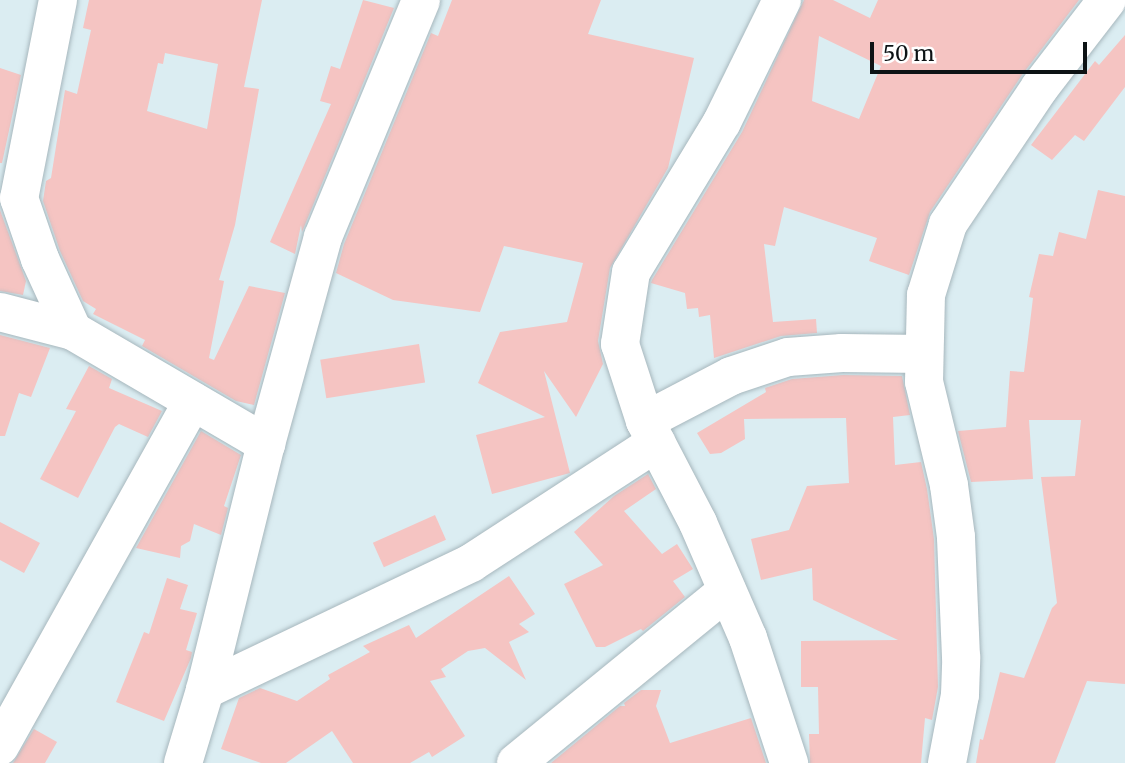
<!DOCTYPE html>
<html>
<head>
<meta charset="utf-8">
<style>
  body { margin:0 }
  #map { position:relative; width:1125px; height:763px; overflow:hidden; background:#dbedf2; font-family:Merriweather,serif }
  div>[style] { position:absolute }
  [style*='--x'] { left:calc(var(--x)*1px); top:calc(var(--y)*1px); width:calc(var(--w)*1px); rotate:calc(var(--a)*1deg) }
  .building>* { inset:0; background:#f5c4c2; transform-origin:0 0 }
  .roads { filter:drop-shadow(0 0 2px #a7b7bd) drop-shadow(0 0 2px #a7b7bd) }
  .minor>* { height:38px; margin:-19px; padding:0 19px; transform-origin:19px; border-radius:19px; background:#fff }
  span { translate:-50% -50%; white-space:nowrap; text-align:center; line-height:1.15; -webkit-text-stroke:7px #fff; paint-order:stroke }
  .scale { position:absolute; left:870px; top:42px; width:217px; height:32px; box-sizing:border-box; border:4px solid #0d1315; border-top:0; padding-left:9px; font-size:21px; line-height:24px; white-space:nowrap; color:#0d1315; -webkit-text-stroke:5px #fff; paint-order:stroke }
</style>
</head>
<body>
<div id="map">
  <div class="building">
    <i style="clip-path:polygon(evenodd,89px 0,262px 0,244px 87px,259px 89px,235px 225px,219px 280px,224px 281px,209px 358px,214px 360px,249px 286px,285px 293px,254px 405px,236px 401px,142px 346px,145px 340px,93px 314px,96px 309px,83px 301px,60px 251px,43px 201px,46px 181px,51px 178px,65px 90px,77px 94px,91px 30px,83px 28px,89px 0,165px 53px,218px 64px,207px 129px,147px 111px,158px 63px,163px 64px,165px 53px)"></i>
    <i style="clip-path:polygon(363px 0,394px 8px,302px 232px,301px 225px,295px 254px,270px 242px,331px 104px,320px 101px,331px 66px,340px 69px)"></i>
    <i style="clip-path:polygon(452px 0,601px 0,588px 34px,694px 58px,668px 168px,610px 268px,598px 341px,603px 364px,576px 417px,544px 371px,570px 473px,492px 494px,476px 435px,545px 417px,478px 383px,500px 332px,567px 322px,583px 263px,504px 246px,480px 312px,393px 300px,336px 273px,344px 244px,431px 33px,438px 36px)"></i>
    <i style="clip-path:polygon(evenodd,804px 0,833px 0,870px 18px,878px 0,1079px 0,1022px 75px,930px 212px,909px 275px,869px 261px,877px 238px,784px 207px,775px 246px,764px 244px,773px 322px,816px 319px,817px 333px,781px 336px,714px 358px,710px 315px,699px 317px,698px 308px,687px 309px,685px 293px,651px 283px,652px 280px,742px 132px,804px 0,819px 36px,881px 66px,859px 119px,812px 101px,819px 36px)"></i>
    <i style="clip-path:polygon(1125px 35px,1125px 87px,1084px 141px,1075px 135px,1052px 160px,1031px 145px,1095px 61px,1099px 65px)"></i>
    <i style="clip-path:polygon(0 68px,21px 75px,2px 163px,0 163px)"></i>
    <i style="clip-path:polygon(1098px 190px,1125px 196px,1125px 684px,1087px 681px,1055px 763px,976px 763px,980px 739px,983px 740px,1000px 672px,1024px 678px,1052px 608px,1057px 603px,1041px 477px,1075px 476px,1081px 420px,1029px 420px,1033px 479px,971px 482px,958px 431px,1006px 427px,1010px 371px,1024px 372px,1033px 298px,1029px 297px,1039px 254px,1053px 256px,1059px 232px,1086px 239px)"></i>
    <i style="clip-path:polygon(0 210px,26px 281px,23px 295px,0 291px)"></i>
    <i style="clip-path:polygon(0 335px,50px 348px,31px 397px,19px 393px,5px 436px,0 436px)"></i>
    <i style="left:419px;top:344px;width:39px;height:100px;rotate:81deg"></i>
    <i style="clip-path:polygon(89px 366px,112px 379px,109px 388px,162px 411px,148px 437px,119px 424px,115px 427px,78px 498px,40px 479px,76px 411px,66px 409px)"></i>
    <i style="clip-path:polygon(843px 375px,902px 376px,910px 415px,893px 417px,895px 465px,921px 462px,927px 489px,934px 539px,938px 687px,932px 720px,925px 718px,921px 763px,810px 763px,809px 734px,819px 734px,818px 687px,801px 687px,801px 641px,898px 640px,813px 600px,812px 568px,761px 580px,751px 539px,789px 530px,807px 486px,849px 483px,846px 418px,744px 419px,745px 439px,721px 453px,710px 454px,697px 433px,766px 392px,765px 388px,792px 379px)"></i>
    <i style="clip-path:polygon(201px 431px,241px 455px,224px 506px,228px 508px,221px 535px,194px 524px,190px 541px,181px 546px,180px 558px,136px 548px)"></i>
    <i style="clip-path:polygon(648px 474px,656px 489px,624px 511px,662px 554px,677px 544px,693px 569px,673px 581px,685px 597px,643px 631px,641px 629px,605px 647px,596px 647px,564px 584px,603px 565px,574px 532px,614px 496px)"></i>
    <i style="left:435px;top:515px;width:27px;height:68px;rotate:66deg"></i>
    <i style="clip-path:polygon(0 522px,40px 543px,24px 573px,0 560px)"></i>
    <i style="clip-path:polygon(509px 576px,535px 614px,519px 624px,529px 632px,509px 642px,526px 680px,485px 648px,468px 651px,441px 669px,446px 677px,430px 681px,465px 736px,432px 757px,429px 752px,410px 763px,353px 763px,332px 731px,286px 763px,261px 763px,221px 749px,239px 698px,260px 688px,297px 701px,330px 679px,328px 675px,370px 652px,363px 646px,409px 625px,416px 638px)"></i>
    <i style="clip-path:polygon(167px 578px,188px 585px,180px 609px,197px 613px,186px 650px,192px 652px,191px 658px,164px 721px,116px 702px,144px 632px,149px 634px)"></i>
    <i style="clip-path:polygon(641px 690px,661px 690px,656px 706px,670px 743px,751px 718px,766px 763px,551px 763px,620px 706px,625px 706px,624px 703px)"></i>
    <i style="clip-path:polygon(34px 729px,57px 742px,45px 763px,13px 763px)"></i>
  </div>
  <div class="roads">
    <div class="minor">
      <i style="--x:58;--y:0;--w:202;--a:101.1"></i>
      <i style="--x:19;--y:198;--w:65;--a:71"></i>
      <i style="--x:40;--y:259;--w:79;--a:65.4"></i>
      <i style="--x:73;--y:331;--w:224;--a:30.3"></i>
      <i style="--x:782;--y:0;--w:136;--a:116.2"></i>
      <i style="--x:722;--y:122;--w:175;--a:121.2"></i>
      <i style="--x:631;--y:272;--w:73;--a:98.7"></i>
      <i style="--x:620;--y:344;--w:81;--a:72"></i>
      <i style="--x:645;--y:421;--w:115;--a:62.5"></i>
      <i style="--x:698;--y:523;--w:125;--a:66.5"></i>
      <i style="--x:748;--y:638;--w:132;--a:71.8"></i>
      <i style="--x:0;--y:312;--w:75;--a:14.6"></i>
      <i style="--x:645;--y:421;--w:97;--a:-27.6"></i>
      <i style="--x:731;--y:376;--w:60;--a:-18.4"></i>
      <i style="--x:788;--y:357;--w:54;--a:-4.2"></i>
      <i style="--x:842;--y:353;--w:82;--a:0.7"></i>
      <i style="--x:205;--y:690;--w:295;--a:-25.5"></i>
      <i style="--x:471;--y:563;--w:221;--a:-33"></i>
      <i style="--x:0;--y:746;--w:395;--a:-60.8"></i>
      <i style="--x:183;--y:763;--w:76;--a:-73.2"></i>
      <i style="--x:205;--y:690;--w:253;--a:-76.1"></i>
      <i style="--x:266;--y:444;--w:215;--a:-74.6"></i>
      <i style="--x:323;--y:237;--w:256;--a:-67.5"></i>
      <i style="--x:516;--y:763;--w:272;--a:-39.2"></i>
      <i style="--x:947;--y:763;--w:69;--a:-79.2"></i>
      <i style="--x:960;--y:695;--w:38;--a:-88"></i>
      <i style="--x:961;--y:657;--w:120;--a:-92.4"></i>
      <i style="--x:956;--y:537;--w:52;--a:-97.7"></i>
      <i style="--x:949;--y:485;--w:106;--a:-103.6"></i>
      <i style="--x:924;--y:382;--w:87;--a:-88.7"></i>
      <i style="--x:926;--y:295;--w:74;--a:-72.8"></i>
      <i style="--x:948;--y:224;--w:165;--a:-56.1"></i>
      <i style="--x:1040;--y:87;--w:110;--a:-52.4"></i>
    </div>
  </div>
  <div class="scale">50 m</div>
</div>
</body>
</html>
